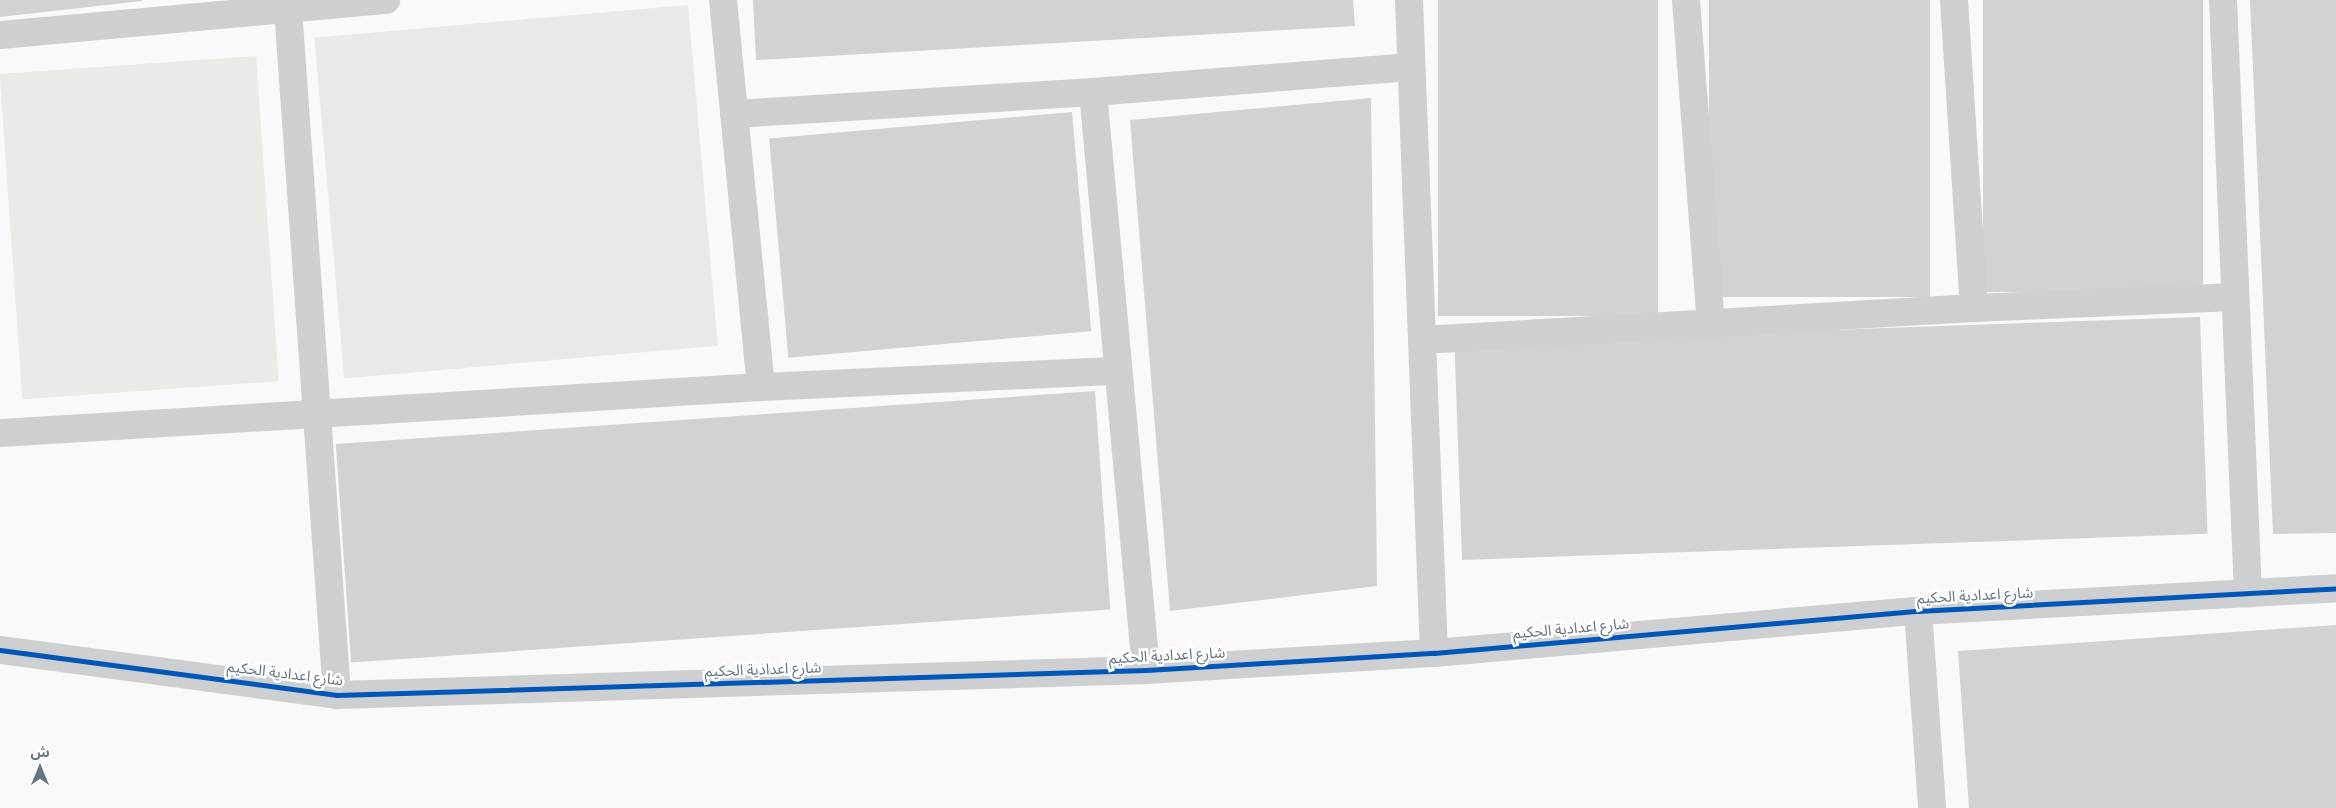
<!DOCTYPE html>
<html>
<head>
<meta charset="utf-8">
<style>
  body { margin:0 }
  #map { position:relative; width:2336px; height:808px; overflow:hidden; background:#f9f9f9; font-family:Karla,"Noto Sans Arabic",sans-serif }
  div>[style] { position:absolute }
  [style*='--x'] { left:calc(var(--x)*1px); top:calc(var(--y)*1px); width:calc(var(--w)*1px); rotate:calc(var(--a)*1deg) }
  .built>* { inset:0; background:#e8e9e9; transform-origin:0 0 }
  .green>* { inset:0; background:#e8ebe6; transform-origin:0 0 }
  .building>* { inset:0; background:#d0d2d3; transform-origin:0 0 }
  .street>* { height:28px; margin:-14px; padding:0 14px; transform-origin:14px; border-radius:14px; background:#cecfd0 }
  .cycleway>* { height:5px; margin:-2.5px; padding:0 2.5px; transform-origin:2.5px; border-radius:2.5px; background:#0057b8 }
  span { translate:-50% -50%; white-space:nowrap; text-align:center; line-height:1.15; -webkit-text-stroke:5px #fff; paint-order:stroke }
  .street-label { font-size:15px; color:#657683 }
  .north { position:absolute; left:15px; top:743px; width:50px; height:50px; -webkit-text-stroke:4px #fff; paint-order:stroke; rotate:0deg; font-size:14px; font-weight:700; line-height:20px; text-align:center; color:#657683 }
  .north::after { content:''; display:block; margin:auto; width:18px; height:22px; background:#657683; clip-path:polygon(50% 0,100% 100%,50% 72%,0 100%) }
</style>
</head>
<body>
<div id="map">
  <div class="built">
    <i style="left:688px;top:5px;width:342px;height:375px;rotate:85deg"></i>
  </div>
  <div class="green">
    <i style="left:256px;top:56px;width:326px;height:257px;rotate:86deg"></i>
  </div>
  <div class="building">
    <i style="clip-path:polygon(0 0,142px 0,142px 1px,0 17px)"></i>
    <i style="clip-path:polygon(753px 0,1353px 0,1355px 26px,756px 60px)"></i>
    <i style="left:1438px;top:0;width:220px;height:316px"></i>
    <i style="left:1709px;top:0;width:221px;height:297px"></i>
    <i style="left:1983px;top:0;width:220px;height:292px"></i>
    <i style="clip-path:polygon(2250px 0,2336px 0,2336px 533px,2273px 534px)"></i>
    <i style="clip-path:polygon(1371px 98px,1377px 586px,1170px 611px,1130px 120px)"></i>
    <i style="left:1072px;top:112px;width:220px;height:304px;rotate:85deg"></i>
    <i style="left:2200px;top:317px;width:217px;height:746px;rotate:88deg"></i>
    <i style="left:1095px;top:391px;width:219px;height:761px;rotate:86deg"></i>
    <i style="clip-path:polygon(2336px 625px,2336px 808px,1969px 808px,1958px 651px)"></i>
  </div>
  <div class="street">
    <i style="--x:723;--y:0;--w:389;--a:84.4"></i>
    <i style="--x:1409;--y:0;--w:653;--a:87.81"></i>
    <i style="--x:1686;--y:0;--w:325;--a:85.6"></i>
    <i style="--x:1954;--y:0;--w:309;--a:86.3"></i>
    <i style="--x:2223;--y:0;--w:594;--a:87.59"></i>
    <i style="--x:288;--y:9;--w:688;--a:85.91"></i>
    <i style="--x:0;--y:35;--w:388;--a:-5.2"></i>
    <i style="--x:1093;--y:92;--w:580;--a:84.76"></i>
    <i style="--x:734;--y:114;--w:360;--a:-3.5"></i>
    <i style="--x:1093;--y:92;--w:319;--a:-4.5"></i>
    <i style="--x:1422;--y:340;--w:553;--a:-3.32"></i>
    <i style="--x:1974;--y:308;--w:261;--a:-2.4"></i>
    <i style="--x:0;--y:433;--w:762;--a:-3.46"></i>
    <i style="--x:761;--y:387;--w:357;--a:-2.6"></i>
    <i style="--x:1918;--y:611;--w:197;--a:85.9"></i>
    <i style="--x:0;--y:650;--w:340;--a:7.6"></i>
    <i style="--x:337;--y:695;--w:809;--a:-1.77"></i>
    <i style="--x:1146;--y:670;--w:289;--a:-3.4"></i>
    <i style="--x:1434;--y:653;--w:486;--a:-5"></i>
    <i style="--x:1918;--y:611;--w:419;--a:-3.1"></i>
  </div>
  <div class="cycleway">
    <i style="--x:0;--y:650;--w:340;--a:7.6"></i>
    <i style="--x:337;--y:695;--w:809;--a:-1.77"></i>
    <i style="--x:1146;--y:670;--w:289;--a:-3.4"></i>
    <i style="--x:1434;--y:653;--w:486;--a:-5"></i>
    <i style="--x:1918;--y:611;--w:419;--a:-3.1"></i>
  </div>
  <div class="street-label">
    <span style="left:1975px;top:596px;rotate:-3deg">شارع اعدادية الحكيم</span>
    <span style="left:1571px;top:629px;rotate:-5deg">شارع اعدادية الحكيم</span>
    <span style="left:1167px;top:656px;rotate:-3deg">شارع اعدادية الحكيم</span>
    <span style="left:763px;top:670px;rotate:-2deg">شارع اعدادية الحكيم</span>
    <span style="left:285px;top:674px;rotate:7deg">شارع اعدادية الحكيم</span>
  </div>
  <div class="north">ش</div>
</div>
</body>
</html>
